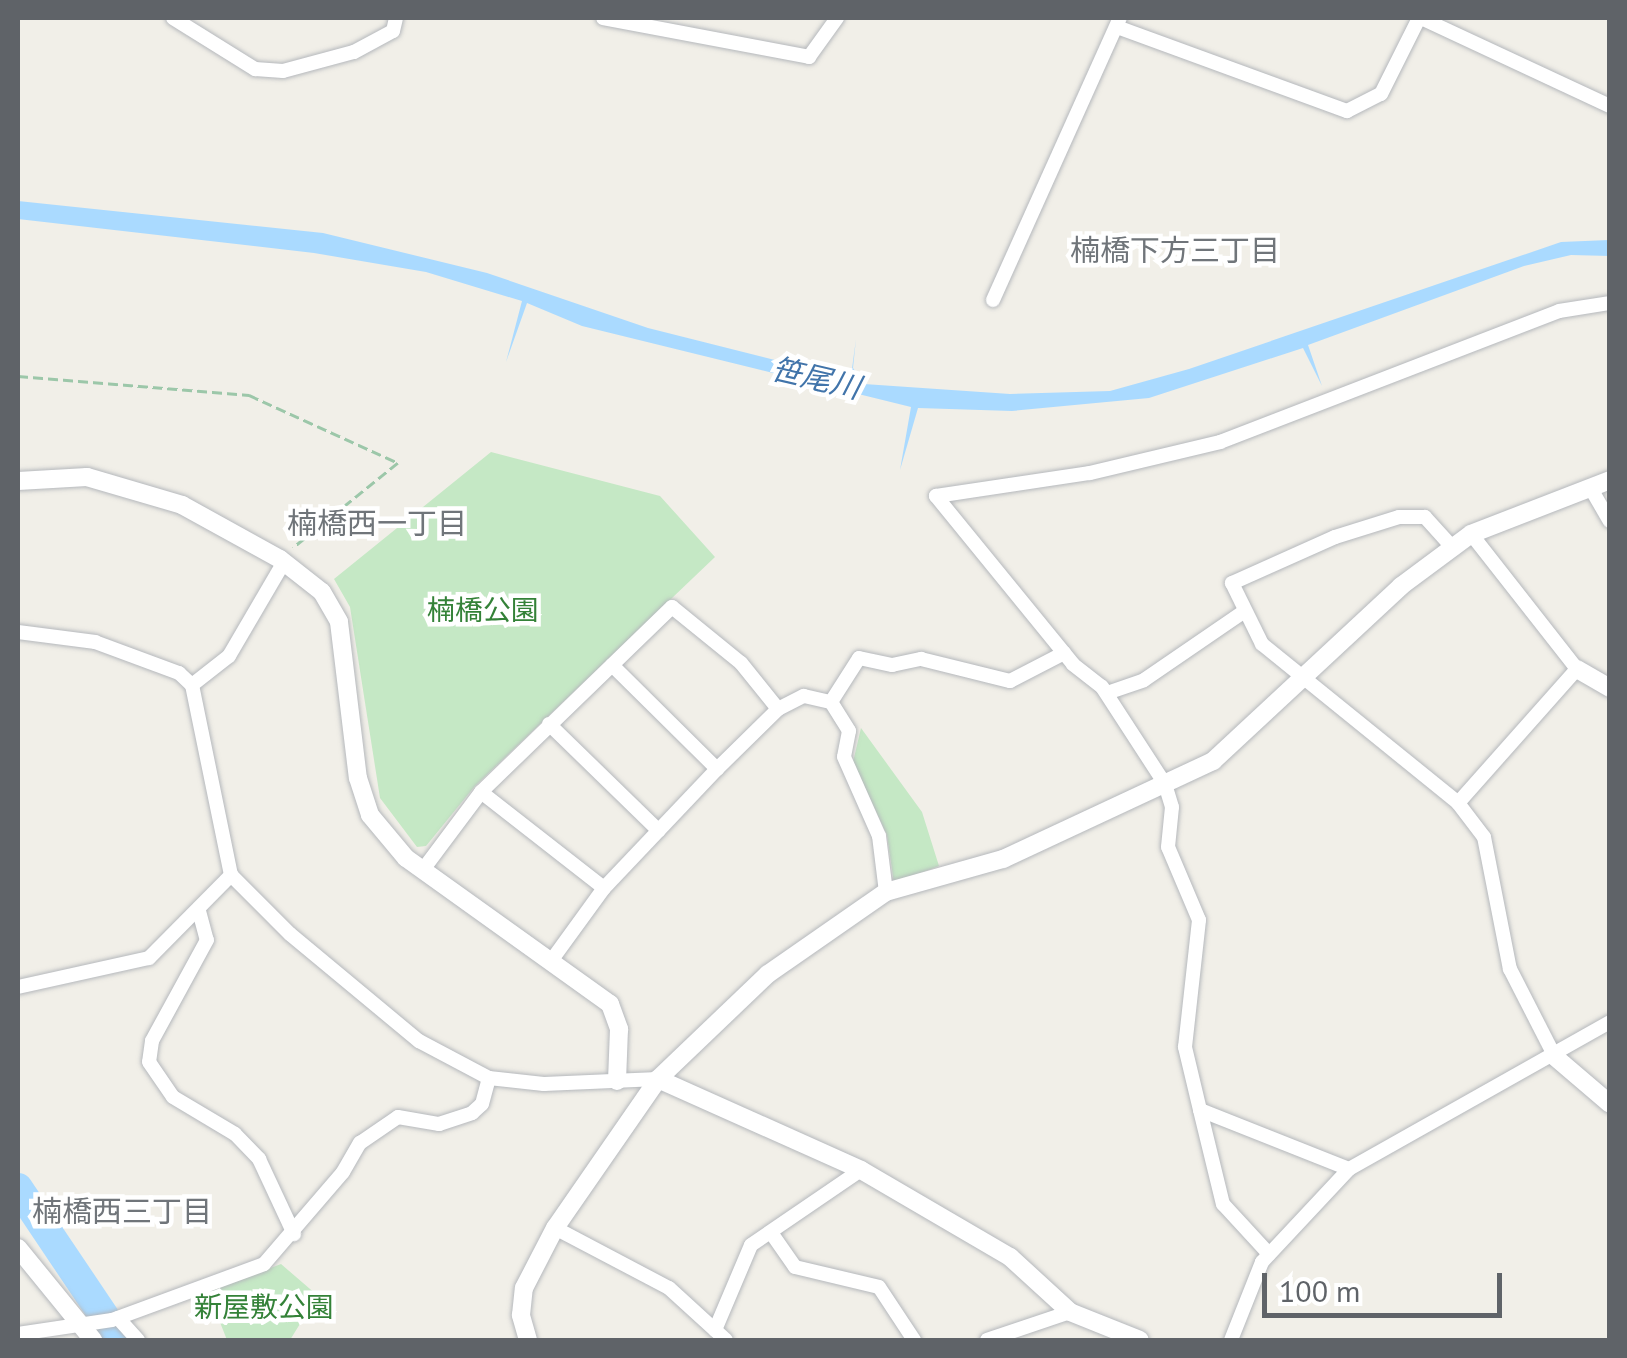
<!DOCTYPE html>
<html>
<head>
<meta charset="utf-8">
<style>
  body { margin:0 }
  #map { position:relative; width:1627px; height:1358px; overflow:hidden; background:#f1efe8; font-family:"PT Sans","Noto Sans JP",sans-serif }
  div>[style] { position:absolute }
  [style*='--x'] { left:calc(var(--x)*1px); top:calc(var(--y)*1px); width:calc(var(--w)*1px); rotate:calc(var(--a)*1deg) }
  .green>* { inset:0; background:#c5e8c5 }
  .water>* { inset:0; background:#aadaff }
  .river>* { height:30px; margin:-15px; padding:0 15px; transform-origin:15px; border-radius:15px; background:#aadaff }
  .path>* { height:2.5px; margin-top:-1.25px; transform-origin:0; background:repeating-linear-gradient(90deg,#9cc7a9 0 10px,transparent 0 15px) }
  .roads { filter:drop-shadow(0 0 2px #b5b8bc) drop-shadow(0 0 2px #b5b8bc) }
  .minor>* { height:14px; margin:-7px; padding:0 7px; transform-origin:7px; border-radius:7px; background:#fff }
  .tertiary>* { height:18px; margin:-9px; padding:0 9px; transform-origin:9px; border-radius:9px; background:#fff }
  span { translate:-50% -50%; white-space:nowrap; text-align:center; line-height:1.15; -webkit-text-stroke:9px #fff; paint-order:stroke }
  .park-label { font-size:28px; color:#348238 }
  .neighbourhood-label { font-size:30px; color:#70757a }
  .water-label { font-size:30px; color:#4174aa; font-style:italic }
  .frame { position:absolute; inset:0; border:20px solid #5f6368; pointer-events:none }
  .scale { position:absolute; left:1262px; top:1273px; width:240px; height:45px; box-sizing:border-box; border:5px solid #5f6368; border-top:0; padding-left:12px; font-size:30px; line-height:35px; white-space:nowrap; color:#5f6368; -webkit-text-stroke:8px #fff; paint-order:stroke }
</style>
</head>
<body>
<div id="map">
  <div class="green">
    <i style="clip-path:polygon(491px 452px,660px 496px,715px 557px,475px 786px,426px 846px,417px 847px,380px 798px,350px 607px,334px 579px)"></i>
    <i style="clip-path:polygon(861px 728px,922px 812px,939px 866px,894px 883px,887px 835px,853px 762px)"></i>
    <i style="clip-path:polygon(281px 1264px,317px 1295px,299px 1309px,303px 1319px,290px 1340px,227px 1340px,208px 1292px)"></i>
  </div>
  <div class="water">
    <i style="clip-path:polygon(18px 201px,323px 233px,487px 273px,648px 328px,838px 376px,851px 376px,856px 339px,853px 368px,864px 384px,1010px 394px,1110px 391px,1189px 369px,1561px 242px,1609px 240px,1610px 256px,1571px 255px,1524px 266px,1308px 345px,1322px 386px,1303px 348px,1149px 398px,1012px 411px,918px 408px,900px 470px,911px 407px,582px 326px,527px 303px,506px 362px,522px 301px,426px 272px,314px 253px,18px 219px)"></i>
  </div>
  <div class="river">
    <i style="--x:18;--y:1188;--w:183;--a:56.1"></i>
  </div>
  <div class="path">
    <i style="--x:18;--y:376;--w:232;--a:4.7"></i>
    <i style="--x:249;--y:395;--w:164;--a:24.5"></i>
    <i style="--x:398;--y:463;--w:135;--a:141"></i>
  </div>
  <div class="roads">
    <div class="minor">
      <i style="--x:173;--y:18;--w:97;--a:31.9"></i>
      <i style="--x:255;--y:69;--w:28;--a:4"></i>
      <i style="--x:283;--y:71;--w:73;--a:-15"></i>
      <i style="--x:354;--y:52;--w:44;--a:-28.3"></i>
      <i style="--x:393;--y:31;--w:13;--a:-77"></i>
      <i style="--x:603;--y:18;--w:210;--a:10.7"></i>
      <i style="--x:809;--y:57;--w:48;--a:-54.3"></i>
      <i style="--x:1421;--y:18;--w:208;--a:25"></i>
      <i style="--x:1117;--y:27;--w:245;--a:20.1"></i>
      <i style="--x:1347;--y:111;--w:38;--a:-27"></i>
      <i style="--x:1381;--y:94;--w:85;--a:-63.4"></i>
      <i style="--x:993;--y:300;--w:309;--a:-65.8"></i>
      <i style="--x:1590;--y:487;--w:39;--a:60"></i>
      <i style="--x:1453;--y:548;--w:42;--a:-132.1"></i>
      <i style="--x:1425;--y:517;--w:26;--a:180"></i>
      <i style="--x:1399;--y:517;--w:67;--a:162.6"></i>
      <i style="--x:1335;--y:537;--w:113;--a:155.9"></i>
      <i style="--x:1232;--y:583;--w:68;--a:63.8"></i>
      <i style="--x:1262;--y:644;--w:252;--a:39"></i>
      <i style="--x:1458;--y:803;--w:43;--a:52.6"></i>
      <i style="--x:1484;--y:837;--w:135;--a:78.9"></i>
      <i style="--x:1510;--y:969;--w:99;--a:62.9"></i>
      <i style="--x:18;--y:632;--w:78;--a:7.4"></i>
      <i style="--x:95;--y:642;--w:90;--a:20.3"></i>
      <i style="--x:179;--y:673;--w:18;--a:43"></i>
      <i style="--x:192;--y:685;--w:194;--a:78.4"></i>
      <i style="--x:231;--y:875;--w:83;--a:45"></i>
      <i style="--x:290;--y:934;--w:168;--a:39.7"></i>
      <i style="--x:419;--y:1041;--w:79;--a:27.9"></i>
      <i style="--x:489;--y:1078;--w:55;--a:6.2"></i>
      <i style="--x:544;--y:1084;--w:114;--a:-2.5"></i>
      <i style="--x:612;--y:665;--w:148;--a:44.7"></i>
      <i style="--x:192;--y:685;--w:47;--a:-38.1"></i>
      <i style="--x:229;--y:656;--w:109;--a:-59.7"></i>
      <i style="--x:1107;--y:693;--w:39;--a:-19"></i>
      <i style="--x:1144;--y:680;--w:119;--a:-34.4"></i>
      <i style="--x:831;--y:702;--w:52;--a:-57.5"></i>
      <i style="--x:859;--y:658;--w:34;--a:12"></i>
      <i style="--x:892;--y:665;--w:30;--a:-12"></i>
      <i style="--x:921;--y:659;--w:92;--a:13.9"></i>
      <i style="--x:1010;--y:681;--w:61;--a:-27.4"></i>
      <i style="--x:549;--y:724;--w:153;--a:44.2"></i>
      <i style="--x:481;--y:792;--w:156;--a:38"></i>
      <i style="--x:1458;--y:803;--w:179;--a:-48.4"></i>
      <i style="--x:1577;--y:669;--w:172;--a:-128.1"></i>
      <i style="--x:422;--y:871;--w:99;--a:-53.2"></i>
      <i style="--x:481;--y:792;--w:266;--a:-44.1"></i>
      <i style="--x:672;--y:607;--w:89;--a:39.1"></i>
      <i style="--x:741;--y:663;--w:59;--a:51.2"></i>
      <i style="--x:199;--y:911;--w:30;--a:75"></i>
      <i style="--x:207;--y:940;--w:115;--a:118.6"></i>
      <i style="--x:152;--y:1041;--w:21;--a:98"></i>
      <i style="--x:149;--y:1062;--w:42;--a:55.6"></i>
      <i style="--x:173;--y:1097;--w:72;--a:30.8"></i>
      <i style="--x:235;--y:1134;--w:35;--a:46"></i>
      <i style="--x:259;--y:1159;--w:83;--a:65"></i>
      <i style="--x:551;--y:961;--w:90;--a:-54"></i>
      <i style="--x:604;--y:888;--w:164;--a:-46.5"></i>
      <i style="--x:717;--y:769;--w:86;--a:-44.5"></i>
      <i style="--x:778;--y:709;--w:29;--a:-27"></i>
      <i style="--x:804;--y:696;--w:28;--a:13"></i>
      <i style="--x:831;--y:702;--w:34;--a:58"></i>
      <i style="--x:849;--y:731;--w:26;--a:101"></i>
      <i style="--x:844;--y:757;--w:86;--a:66.1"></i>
      <i style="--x:879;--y:836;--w:56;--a:82.9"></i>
      <i style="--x:18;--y:987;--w:134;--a:-12.5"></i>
      <i style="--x:149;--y:958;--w:117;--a:-45.3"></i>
      <i style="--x:1200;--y:1110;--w:97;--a:76.3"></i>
      <i style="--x:1223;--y:1204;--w:68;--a:47.4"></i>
      <i style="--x:1349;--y:1169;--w:160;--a:-158.4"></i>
      <i style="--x:1200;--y:1110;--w:65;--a:-103.4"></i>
      <i style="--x:1185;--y:1047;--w:128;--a:-83.7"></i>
      <i style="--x:1199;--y:920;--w:79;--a:-113"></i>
      <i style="--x:1168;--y:847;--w:40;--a:-84.3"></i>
      <i style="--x:1172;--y:807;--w:24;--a:-107"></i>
      <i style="--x:1165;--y:784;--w:116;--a:-123"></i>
      <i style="--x:1102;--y:687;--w:37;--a:-142"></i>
      <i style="--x:1073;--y:664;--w:217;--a:-129.2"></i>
      <i style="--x:936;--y:496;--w:156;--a:-8.5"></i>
      <i style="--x:1090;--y:473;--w:134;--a:-13.4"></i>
      <i style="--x:1220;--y:442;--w:363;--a:-21.1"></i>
      <i style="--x:1559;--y:311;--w:52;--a:-8.9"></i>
      <i style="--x:555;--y:1228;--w:129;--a:27.8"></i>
      <i style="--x:669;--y:1288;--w:77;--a:42.4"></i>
      <i style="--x:772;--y:1234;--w:40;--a:55.1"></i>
      <i style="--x:795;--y:1267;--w:86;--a:13.4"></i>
      <i style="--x:879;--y:1287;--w:64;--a:56.6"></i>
      <i style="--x:118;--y:1318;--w:30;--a:48"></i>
      <i style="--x:715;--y:1330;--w:92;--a:-67"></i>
      <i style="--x:751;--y:1245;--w:133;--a:-34.3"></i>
      <i style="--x:18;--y:1334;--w:95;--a:-8.5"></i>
      <i style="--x:112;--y:1320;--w:162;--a:-20.2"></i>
      <i style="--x:264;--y:1264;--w:121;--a:-49.3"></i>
      <i style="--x:343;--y:1172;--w:34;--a:-60"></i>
      <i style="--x:360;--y:1143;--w:46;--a:-34.4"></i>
      <i style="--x:398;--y:1117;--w:42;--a:9.7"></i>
      <i style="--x:439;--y:1124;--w:35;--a:-18"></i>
      <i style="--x:472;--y:1113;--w:13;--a:-42"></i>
      <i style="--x:482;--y:1104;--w:27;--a:-75"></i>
      <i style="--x:987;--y:1340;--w:88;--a:-18.6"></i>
      <i style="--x:1231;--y:1340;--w:84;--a:-68.3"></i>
      <i style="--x:1262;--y:1262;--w:127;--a:-46.9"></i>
      <i style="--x:1349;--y:1169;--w:300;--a:-29.4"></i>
    </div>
    <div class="tertiary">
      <i style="--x:18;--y:481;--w:69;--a:-3.3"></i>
      <i style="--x:87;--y:477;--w:99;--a:16.4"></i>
      <i style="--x:182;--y:505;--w:112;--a:28.9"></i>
      <i style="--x:280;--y:559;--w:53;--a:38.2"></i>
      <i style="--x:322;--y:592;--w:34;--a:60"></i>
      <i style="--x:339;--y:622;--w:157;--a:83.1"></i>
      <i style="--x:358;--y:778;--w:39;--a:72"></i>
      <i style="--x:370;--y:815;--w:56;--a:50.1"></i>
      <i style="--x:406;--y:858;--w:251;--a:35.6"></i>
      <i style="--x:610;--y:1004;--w:27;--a:70"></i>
      <i style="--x:619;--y:1029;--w:52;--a:92.2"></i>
      <i style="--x:1577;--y:669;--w:38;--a:30"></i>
      <i style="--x:1555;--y:1057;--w:72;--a:40.5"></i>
      <i style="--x:658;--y:1079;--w:222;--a:24.1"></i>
      <i style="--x:861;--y:1170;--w:173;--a:30.3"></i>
      <i style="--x:1010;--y:1257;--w:81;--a:42.5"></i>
      <i style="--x:1070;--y:1312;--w:75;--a:21.8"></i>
      <i style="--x:18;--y:1248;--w:119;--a:50.8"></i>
      <i style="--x:528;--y:1340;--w:26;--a:-106"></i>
      <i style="--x:521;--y:1315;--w:27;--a:-84"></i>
      <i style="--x:524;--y:1288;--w:68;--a:-62.7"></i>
      <i style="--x:555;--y:1228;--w:181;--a:-55.3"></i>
      <i style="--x:658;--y:1079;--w:152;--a:-43.7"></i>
      <i style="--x:768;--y:974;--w:144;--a:-34.8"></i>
      <i style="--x:886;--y:892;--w:122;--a:-15.8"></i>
      <i style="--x:1003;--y:859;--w:232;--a:-25"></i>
      <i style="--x:1213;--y:761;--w:257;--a:-42.9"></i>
      <i style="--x:1401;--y:586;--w:87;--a:-36.6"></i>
      <i style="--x:1471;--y:534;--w:149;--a:-21.2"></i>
    </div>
  </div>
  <div class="park-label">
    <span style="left:483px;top:610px">楠橋公園</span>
    <span style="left:264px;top:1307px">新屋敷公園</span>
  </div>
  <div class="neighbourhood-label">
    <span style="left:1175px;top:250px">楠橋下方三丁目</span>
    <span style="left:377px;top:523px">楠橋西一丁目</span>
    <span style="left:122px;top:1211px">楠橋西三丁目</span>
  </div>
  <div class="water-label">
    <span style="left:816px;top:378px;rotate:13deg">笹尾川</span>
  </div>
  <div class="frame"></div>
  <div class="scale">100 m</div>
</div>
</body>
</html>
